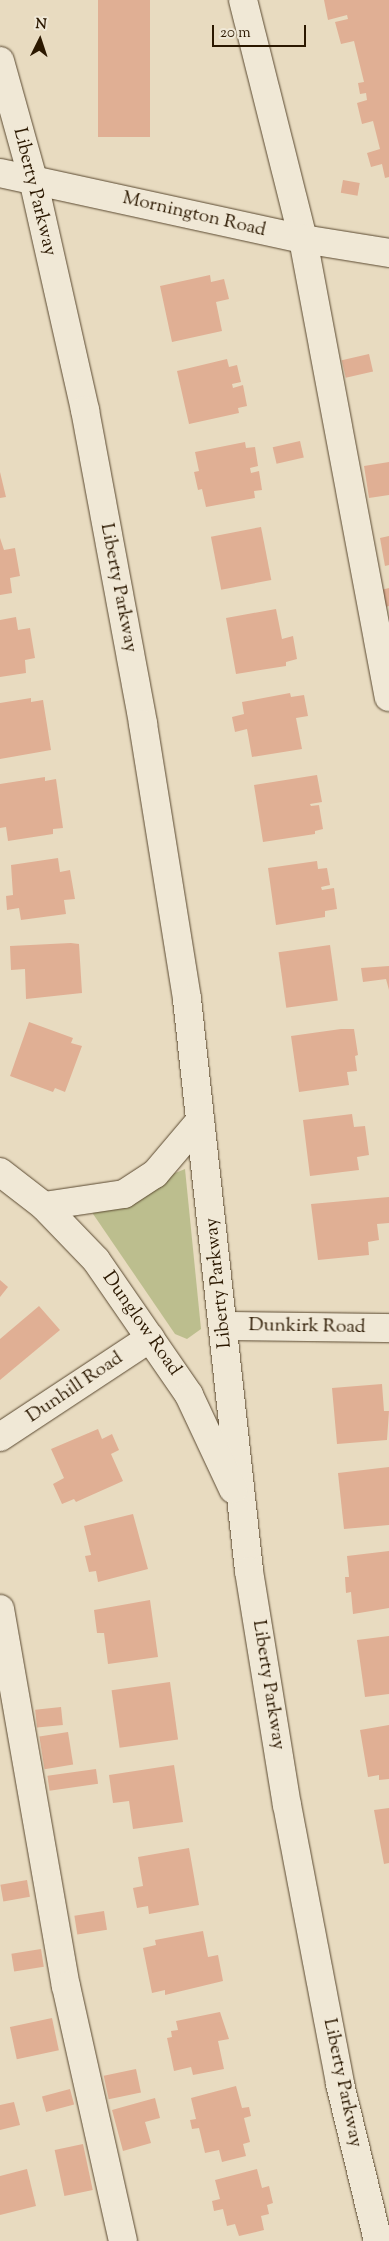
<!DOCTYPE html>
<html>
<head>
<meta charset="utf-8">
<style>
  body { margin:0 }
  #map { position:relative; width:389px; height:2241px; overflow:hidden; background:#e8dbc0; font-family:"Sorts Mill Goudy",serif }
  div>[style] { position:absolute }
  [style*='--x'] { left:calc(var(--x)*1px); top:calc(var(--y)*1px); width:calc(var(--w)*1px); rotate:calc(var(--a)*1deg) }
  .green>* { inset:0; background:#bcbe8e }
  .building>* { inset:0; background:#e0af94; transform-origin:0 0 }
  .roads { filter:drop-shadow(0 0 1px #5a4930) drop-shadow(0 0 1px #5a4930) }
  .minor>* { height:28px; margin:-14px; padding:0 14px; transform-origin:14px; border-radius:14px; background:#f0e8d6 }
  span { translate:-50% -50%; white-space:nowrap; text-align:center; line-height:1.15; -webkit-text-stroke:4px #f0e8d6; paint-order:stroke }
  .street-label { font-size:19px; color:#2b1800 }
  .north { position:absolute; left:15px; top:15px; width:50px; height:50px; -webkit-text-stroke:4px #f0e8d6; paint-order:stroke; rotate:4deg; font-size:14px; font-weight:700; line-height:20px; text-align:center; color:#2b1800 }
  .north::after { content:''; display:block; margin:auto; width:18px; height:22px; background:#2b1800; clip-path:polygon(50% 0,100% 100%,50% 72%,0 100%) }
  .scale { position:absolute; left:212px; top:25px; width:94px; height:22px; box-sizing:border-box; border:2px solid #2b1800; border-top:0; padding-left:6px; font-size:15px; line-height:18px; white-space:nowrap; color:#2b1800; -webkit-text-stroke:4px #f0e8d6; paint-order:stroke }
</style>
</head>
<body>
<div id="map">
  <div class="green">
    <i style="clip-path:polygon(185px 1169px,201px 1329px,187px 1339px,175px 1334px,89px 1208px)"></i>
  </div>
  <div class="building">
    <i style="left:98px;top:0;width:52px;height:137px"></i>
    <i style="clip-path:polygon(324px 0,389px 0,389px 177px,385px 178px,382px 164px,371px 167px,367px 153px,380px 149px,373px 121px,362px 124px,357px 103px,367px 100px,366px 93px,360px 94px,358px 83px,364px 82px,354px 41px,341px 44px,335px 22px,348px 19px,347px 15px,328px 20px)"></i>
    <i style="left:343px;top:180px;width:17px;height:13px;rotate:10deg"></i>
    <i style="clip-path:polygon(210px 275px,211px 282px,224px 279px,229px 299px,216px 302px,222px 331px,172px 342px,160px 286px)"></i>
    <i style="left:369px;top:354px;width:18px;height:28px;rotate:77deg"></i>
    <i style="clip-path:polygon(227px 359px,229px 367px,237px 365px,241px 382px,232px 384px,233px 388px,243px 385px,247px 406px,238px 408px,239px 413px,189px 424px,177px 371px)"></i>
    <i style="left:300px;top:441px;width:17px;height:28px;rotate:77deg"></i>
    <i style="clip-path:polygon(245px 442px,246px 448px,255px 447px,258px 466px,250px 468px,251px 473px,259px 471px,262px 490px,254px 491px,255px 498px,206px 507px,202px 489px,198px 490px,194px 472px,199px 471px,195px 452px)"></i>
    <i style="clip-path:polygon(389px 462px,389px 495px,369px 498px,364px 466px)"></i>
    <i style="clip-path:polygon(0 472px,6px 497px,0 498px)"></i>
    <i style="left:261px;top:527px;width:54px;height:51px;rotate:79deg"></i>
    <i style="clip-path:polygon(389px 536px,389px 565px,385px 566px,380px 538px)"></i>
    <i style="clip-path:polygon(0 538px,4px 550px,15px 548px,20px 576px,10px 578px,12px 593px,0 595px)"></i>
    <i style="clip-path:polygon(389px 588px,389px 606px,385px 607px,381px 590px)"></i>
    <i style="clip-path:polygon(276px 609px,282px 639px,293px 636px,297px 659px,286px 662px,286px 666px,236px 674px,226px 618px)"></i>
    <i style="clip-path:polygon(16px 617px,18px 630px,30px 628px,35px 658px,25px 660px,26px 673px,0 677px,0 620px)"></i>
    <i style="clip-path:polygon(290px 693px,291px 697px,304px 695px,308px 716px,296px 718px,302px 749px,252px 757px,247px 729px,235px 732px,232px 717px,244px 714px,242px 702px)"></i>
    <i style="clip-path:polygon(31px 698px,31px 702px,43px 700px,51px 750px,0 759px,0 703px)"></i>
    <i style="clip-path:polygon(317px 775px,322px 802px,310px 804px,311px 806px,319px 805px,323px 829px,315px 831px,315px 834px,263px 842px,254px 785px)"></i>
    <i style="clip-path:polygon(45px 777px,45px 781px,56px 779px,63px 828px,53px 829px,53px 834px,8px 841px,6px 827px,0 828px,0 784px)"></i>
    <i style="clip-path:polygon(58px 858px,60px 872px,70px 870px,75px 899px,64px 900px,66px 914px,21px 920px,19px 908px,7px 910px,6px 896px,13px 895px,11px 865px)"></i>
    <i style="clip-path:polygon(317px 861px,318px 869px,327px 868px,330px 885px,321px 887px,322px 890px,334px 888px,337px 909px,325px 911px,325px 917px,276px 925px,268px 868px)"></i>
    <i style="clip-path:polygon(71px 943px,79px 944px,82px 993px,26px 999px,25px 969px,11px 970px,10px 946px)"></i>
    <i style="left:330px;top:945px;width:56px;height:52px;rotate:82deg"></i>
    <i style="clip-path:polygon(389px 966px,389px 990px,386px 979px,363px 982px,361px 968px)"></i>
    <i style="clip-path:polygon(29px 1022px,73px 1038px,71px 1043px,82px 1046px,65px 1092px,55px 1088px,53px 1092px,10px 1076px)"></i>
    <i style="clip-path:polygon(341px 1029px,354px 1029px,358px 1055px,355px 1056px,357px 1071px,347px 1072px,349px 1085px,299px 1092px,291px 1036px)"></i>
    <i style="clip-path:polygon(352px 1114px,354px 1127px,365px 1126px,369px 1155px,357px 1157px,359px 1170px,310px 1176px,303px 1120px)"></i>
    <i style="clip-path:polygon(389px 1197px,389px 1223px,377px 1224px,379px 1240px,368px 1242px,369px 1255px,318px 1260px,311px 1204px)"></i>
    <i style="clip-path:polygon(0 1280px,8px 1287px,0 1297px)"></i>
    <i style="clip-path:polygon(39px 1306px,60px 1330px,0 1380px,0 1339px)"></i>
    <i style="clip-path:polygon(382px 1384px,384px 1411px,389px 1411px,387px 1440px,337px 1444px,332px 1388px)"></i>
    <i style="clip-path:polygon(98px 1429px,102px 1439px,112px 1434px,119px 1450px,111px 1454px,123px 1481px,76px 1502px,74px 1499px,62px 1504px,53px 1484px,64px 1478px,51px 1449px)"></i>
    <i style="clip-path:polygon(389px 1467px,389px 1525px,344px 1529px,338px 1473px)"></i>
    <i style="clip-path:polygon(133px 1514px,148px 1569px,98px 1582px,96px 1571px,89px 1572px,85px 1556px,91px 1555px,84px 1526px)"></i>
    <i style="clip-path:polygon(389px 1551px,389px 1608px,353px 1614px,351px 1592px,346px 1593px,345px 1577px,349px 1577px,347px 1556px)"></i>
    <i style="clip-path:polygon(150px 1600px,158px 1657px,108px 1664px,104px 1633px,97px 1633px,94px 1610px)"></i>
    <i style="clip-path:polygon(389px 1636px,389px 1694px,365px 1697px,357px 1640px)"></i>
    <i style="left:170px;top:1682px;width:58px;height:59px;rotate:82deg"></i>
    <i style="left:61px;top:1707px;width:18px;height:26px;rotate:84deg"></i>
    <i style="clip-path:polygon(389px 1725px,389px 1779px,379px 1780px,379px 1775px,368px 1777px,360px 1730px)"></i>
    <i style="left:68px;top:1732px;width:33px;height:29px;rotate:81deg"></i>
    <i style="clip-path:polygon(174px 1765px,183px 1822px,133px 1829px,129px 1801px,113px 1803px,109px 1775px)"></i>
    <i style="left:96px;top:1769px;width:15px;height:49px;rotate:82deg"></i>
    <i style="clip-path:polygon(389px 1808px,389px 1863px,384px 1864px,374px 1810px)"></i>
    <i style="clip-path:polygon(189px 1848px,199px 1905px,149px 1914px,148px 1906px,137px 1908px,133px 1888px,143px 1886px,138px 1857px)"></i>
    <i style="left:27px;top:1880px;width:17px;height:27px;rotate:80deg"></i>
    <i style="left:104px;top:1911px;width:19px;height:30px;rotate:81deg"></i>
    <i style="clip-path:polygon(203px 1931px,208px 1957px,218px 1955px,223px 1981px,165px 1995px,165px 1990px,152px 1993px,143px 1948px,156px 1945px,155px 1940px)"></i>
    <i style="left:41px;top:1949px;width:18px;height:30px;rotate:81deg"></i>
    <i style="clip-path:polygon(220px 2012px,229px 2039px,218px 2041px,224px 2069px,193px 2075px,191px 2067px,174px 2071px,167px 2038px,172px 2037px,171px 2031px,178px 2030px,176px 2021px)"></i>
    <i style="left:52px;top:2018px;width:33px;height:43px;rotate:78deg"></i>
    <i style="left:136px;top:2069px;width:24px;height:33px;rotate:78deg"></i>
    <i style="clip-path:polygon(236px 2086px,242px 2108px,249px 2107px,251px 2116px,244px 2118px,250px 2142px,243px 2144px,246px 2156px,222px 2162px,219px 2150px,205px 2153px,199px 2128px,192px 2129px,190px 2120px,196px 2119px,191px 2098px)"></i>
    <i style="left:70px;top:2089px;width:16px;height:29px;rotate:75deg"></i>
    <i style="clip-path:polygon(155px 2098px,160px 2118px,145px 2122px,151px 2143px,123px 2151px,112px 2110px)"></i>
    <i style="clip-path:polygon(14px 2102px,20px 2125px,0 2130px,0 2105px)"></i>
    <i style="left:83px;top:2144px;width:47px;height:29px;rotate:78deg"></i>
    <i style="clip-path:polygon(27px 2169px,36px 2206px,0 2215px,0 2176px)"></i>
    <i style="clip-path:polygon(257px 2169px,262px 2188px,269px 2186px,273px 2203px,267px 2205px,269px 2214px,261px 2216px,264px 2230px,239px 2236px,235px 2224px,227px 2226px,223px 2209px,214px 2211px,212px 2201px,220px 2199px,215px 2180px)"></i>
  </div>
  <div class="roads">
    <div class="minor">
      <i style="--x:243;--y:0;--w:246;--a:75.9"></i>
      <i style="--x:303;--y:239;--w:466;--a:79.4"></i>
      <i style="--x:0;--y:61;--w:123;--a:74.4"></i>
      <i style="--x:33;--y:179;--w:237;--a:77.3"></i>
      <i style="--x:85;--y:410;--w:319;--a:79.5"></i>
      <i style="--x:143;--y:724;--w:278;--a:80.9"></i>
      <i style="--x:187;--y:999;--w:575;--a:83.81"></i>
      <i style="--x:249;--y:1571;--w:237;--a:80.8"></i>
      <i style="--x:287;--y:1805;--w:284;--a:79.2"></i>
      <i style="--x:340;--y:2084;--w:162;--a:76.4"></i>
      <i style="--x:0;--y:173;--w:310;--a:12.3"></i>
      <i style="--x:303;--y:239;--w:87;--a:9.2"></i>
      <i style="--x:0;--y:1172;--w:56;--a:37.7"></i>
      <i style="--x:44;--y:1206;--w:75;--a:46.1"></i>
      <i style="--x:96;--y:1260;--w:164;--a:55.4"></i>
      <i style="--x:189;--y:1395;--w:104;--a:64.9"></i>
      <i style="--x:44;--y:1206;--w:81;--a:-8.5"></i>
      <i style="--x:124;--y:1194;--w:37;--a:-33"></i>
      <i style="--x:155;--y:1174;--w:70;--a:-49.7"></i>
      <i style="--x:225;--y:1326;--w:164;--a:0.7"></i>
      <i style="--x:0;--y:1437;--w:180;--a:-33.4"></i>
      <i style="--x:0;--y:1609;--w:383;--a:80.1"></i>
      <i style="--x:66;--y:1986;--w:261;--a:77.4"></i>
    </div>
  </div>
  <div class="street-label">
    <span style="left:34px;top:192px;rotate:76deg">Liberty Parkway</span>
    <span style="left:194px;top:215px;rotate:13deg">Mornington Road</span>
    <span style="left:118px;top:588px;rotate:79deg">Liberty Parkway</span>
    <span style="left:219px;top:1283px;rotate:-96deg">Liberty Parkway</span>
    <span style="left:141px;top:1324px;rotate:55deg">Dunglow Road</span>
    <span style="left:307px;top:1327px;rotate:1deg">Dunkirk Road</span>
    <span style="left:75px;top:1388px;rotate:-34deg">Dunhill Road</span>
    <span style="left:268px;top:1685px;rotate:81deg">Liberty Parkway</span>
    <span style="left:342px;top:2083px;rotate:78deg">Liberty Parkway</span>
  </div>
  <div class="north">N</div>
  <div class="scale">20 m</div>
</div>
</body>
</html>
